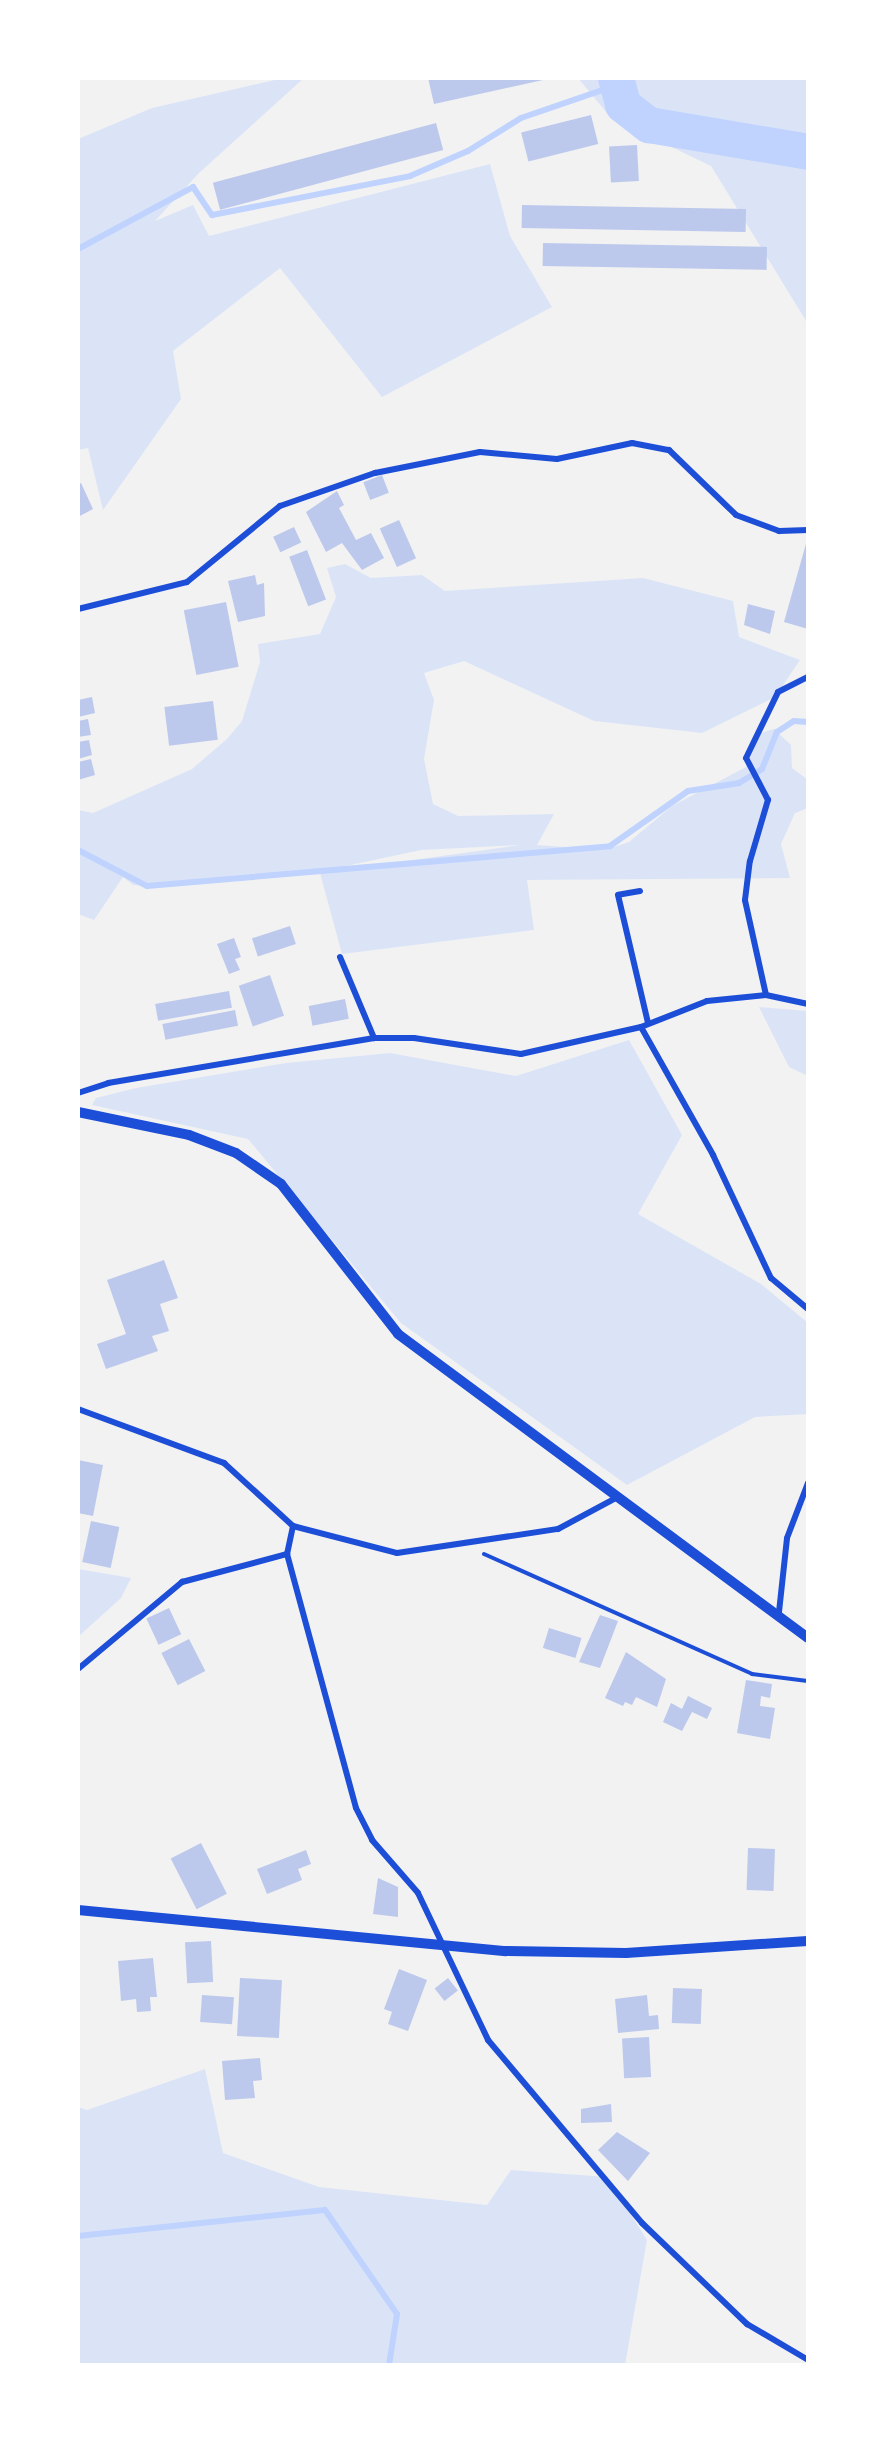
<!DOCTYPE html>
<html>
<head>
<meta charset="utf-8">
<style>
  body { margin:0 }
  #map { position:relative; width:886px; height:2443px; overflow:hidden; background:#f2f2f2; font-family:Karla,sans-serif }
  div>[style] { position:absolute }
  [style*='--x'] { left:calc(var(--x)*1px); top:calc(var(--y)*1px); width:calc(var(--w)*1px); rotate:calc(var(--a)*1deg) }
  .green>* { inset:0; background:#dbe4f7 }
  .stream>* { height:6px; margin:-3px; padding:0 3px; transform-origin:3px; border-radius:3px; background:#bfd3fe }
  .river>* { height:36px; margin:-18px; padding:0 18px; transform-origin:18px; border-radius:18px; background:#bfd3fe }
  .building>* { inset:0; background:#bdc9ec; transform-origin:0 0 }
  .path>* { height:4px; margin:-2px; padding:0 2px; transform-origin:2px; border-radius:2px; background:#1d4ed8 }
  .minor>* { height:6px; margin:-3px; padding:0 3px; transform-origin:3px; border-radius:3px; background:#1d4ed8 }
  .tertiary>* { height:10px; margin:-5px; padding:0 5px; transform-origin:5px; border-radius:5px; background:#1d4ed8 }
  span { translate:-50% -50%; white-space:nowrap; text-align:center; line-height:1.15; -webkit-text-stroke:6px #fff; paint-order:stroke }
  .frame { position:absolute; inset:0; border:80px solid #fff; pointer-events:none }
</style>
</head>
<body>
<div id="map">
  <div class="green">
    <i style="clip-path:polygon(283px 78px,304px 78px,199px 173px,155px 221px,193px 205px,209px 236px,490px 164px,510px 236px,552px 307px,382px 397px,280px 268px,173px 351px,181px 399px,103px 510px,88px 448px,78px 450px,78px 139px,152px 108px)"></i>
    <i style="clip-path:polygon(578px 78px,808px 78px,808px 324px,711px 166px,611px 118px)"></i>
    <i style="clip-path:polygon(345px 564px,371px 578px,422px 575px,445px 591px,643px 578px,733px 601px,739px 637px,800px 660px,775px 697px,702px 733px,594px 721px,464px 661px,424px 673px,434px 700px,424px 759px,433px 804px,458px 816px,554px 814px,537px 845px,604px 850px,629px 842px,672px 806px,746px 767px,754px 735px,774px 729px,791px 745px,792px 768px,808px 780px,808px 808px,795px 813px,781px 844px,790px 878px,527px 880px,534px 930px,342px 954px,320px 873px,520px 845px,421px 850px,313px 873px,256px 878px,151px 886px,133px 885px,123px 877px,94px 920px,78px 914px,78px 810px,93px 813px,192px 769px,227px 739px,242px 721px,260px 662px,258px 644px,320px 634px,336px 597px,327px 568px)"></i>
    <i style="clip-path:polygon(759px 1007px,808px 1011px,808px 1076px,789px 1067px)"></i>
    <i style="clip-path:polygon(629px 1040px,682px 1135px,638px 1214px,761px 1284px,808px 1323px,808px 1414px,755px 1417px,627px 1485px,401px 1323px,248px 1139px,92px 1105px,96px 1098px,136px 1088px,286px 1063px,390px 1053px,516px 1076px)"></i>
    <i style="clip-path:polygon(78px 1569px,131px 1578px,121px 1598px,78px 1637px)"></i>
    <i style="clip-path:polygon(205px 2069px,223px 2153px,319px 2187px,487px 2205px,511px 2170px,607px 2177px,647px 2240px,625px 2365px,78px 2365px,78px 2107px,87px 2110px)"></i>
  </div>
  <div class="stream">
    <i style="--x:78;--y:249;--w:131;--a:-28.3"></i>
    <i style="--x:193;--y:187;--w:34;--a:56"></i>
    <i style="--x:212;--y:215;--w:202;--a:-11.1"></i>
    <i style="--x:410;--y:176;--w:63;--a:-23.3"></i>
    <i style="--x:468;--y:151;--w:62;--a:-31.9"></i>
    <i style="--x:521;--y:118;--w:102;--a:-19"></i>
    <i style="--x:78;--y:850;--w:78;--a:27.6"></i>
    <i style="--x:147;--y:886;--w:465;--a:-4.9"></i>
    <i style="--x:610;--y:846;--w:95;--a:-35.2"></i>
    <i style="--x:688;--y:791;--w:52;--a:-8.9"></i>
    <i style="--x:739;--y:783;--w:27;--a:-31"></i>
    <i style="--x:762;--y:769;--w:40;--a:-68"></i>
    <i style="--x:777;--y:732;--w:20;--a:-33"></i>
    <i style="--x:794;--y:721;--w:14;--a:4"></i>
    <i style="--x:78;--y:2236;--w:248;--a:-6"></i>
    <i style="--x:325;--y:2210;--w:126;--a:55.3"></i>
    <i style="--x:397;--y:2314;--w:52;--a:98.9"></i>
  </div>
  <div class="river">
    <i style="--x:616;--y:78;--w:28;--a:75"></i>
    <i style="--x:623;--y:105;--w:33;--a:38"></i>
    <i style="--x:649;--y:125;--w:161;--a:9.6"></i>
  </div>
  <div class="building">
    <i style="clip-path:polygon(428px 78px,542px 78px,543px 80px,434px 104px)"></i>
    <i style="left:591px;top:115px;width:30px;height:72px;rotate:76deg"></i>
    <i style="left:436px;top:123px;width:28px;height:231px;rotate:75deg"></i>
    <i style="left:637px;top:145px;width:36px;height:28px;rotate:87deg"></i>
    <i style="left:522px;top:205px;width:224px;height:23px;rotate:1deg"></i>
    <i style="left:543px;top:243px;width:224px;height:23px;rotate:1deg"></i>
    <i style="left:382px;top:475px;width:19px;height:20px;rotate:69deg"></i>
    <i style="clip-path:polygon(81px 483px,93px 509px,78px 517px,78px 484px)"></i>
    <i style="clip-path:polygon(337px 491px,344px 505px,339px 508px,356px 540px,371px 533px,384px 558px,362px 570px,342px 543px,326px 552px,306px 512px)"></i>
    <i style="left:399px;top:520px;width:42px;height:21px;rotate:66deg"></i>
    <i style="left:294px;top:527px;width:17px;height:23px;rotate:65deg"></i>
    <i style="clip-path:polygon(807px 540px,808px 540px,808px 629px,784px 622px)"></i>
    <i style="left:307px;top:550px;width:53px;height:19px;rotate:69deg"></i>
    <i style="clip-path:polygon(255px 575px,257px 585px,264px 583px,265px 616px,238px 622px,228px 581px)"></i>
    <i style="left:226px;top:602px;width:66px;height:43px;rotate:79deg"></i>
    <i style="clip-path:polygon(748px 604px,775px 611px,770px 634px,744px 625px)"></i>
    <i style="clip-path:polygon(92px 697px,95px 713px,78px 717px,78px 700px)"></i>
    <i style="left:213px;top:701px;width:39px;height:49px;rotate:83deg"></i>
    <i style="clip-path:polygon(88px 719px,91px 735px,78px 737px,78px 721px)"></i>
    <i style="clip-path:polygon(89px 740px,92px 755px,78px 759px,78px 742px)"></i>
    <i style="clip-path:polygon(91px 759px,95px 775px,78px 780px,78px 762px)"></i>
    <i style="left:290px;top:926px;width:19px;height:40px;rotate:72deg"></i>
    <i style="clip-path:polygon(234px 938px,241px 957px,235px 959px,240px 970px,229px 974px,217px 944px)"></i>
    <i style="left:270px;top:975px;width:43px;height:33px;rotate:71deg"></i>
    <i style="left:229px;top:991px;width:17px;height:75px;rotate:80deg"></i>
    <i style="left:345px;top:999px;width:20px;height:37px;rotate:79deg"></i>
    <i style="left:235px;top:1010px;width:16px;height:74px;rotate:79deg"></i>
    <i style="clip-path:polygon(164px 1260px,178px 1298px,160px 1304px,169px 1331px,152px 1336px,158px 1351px,106px 1369px,97px 1344px,126px 1334px,107px 1280px)"></i>
    <i style="clip-path:polygon(78px 1460px,103px 1465px,93px 1516px,78px 1513px)"></i>
    <i style="left:91px;top:1521px;width:29px;height:42px;rotate:12deg"></i>
    <i style="left:169px;top:1608px;width:29px;height:25px;rotate:65deg"></i>
    <i style="clip-path:polygon(600px 1615px,618px 1621px,600px 1668px,579px 1662px)"></i>
    <i style="left:549px;top:1628px;width:34px;height:21px;rotate:17deg"></i>
    <i style="left:189px;top:1639px;width:36px;height:31px;rotate:63deg"></i>
    <i style="clip-path:polygon(626px 1652px,666px 1679px,657px 1707px,636px 1697px,632px 1705px,625px 1702px,623px 1706px,605px 1698px)"></i>
    <i style="clip-path:polygon(746px 1680px,772px 1684px,770px 1698px,761px 1696px,760px 1706px,775px 1708px,770px 1739px,737px 1733px)"></i>
    <i style="clip-path:polygon(688px 1696px,712px 1708px,707px 1719px,692px 1712px,682px 1731px,663px 1722px,671px 1703px,682px 1709px)"></i>
    <i style="left:201px;top:1843px;width:57px;height:34px;rotate:63deg"></i>
    <i style="left:748px;top:1848px;width:27px;height:42px;rotate:2deg"></i>
    <i style="clip-path:polygon(306px 1850px,311px 1864px,298px 1869px,302px 1880px,267px 1894px,257px 1869px)"></i>
    <i style="clip-path:polygon(378px 1878px,398px 1887px,398px 1917px,373px 1914px)"></i>
    <i style="left:211px;top:1941px;width:41px;height:26px;rotate:87deg"></i>
    <i style="clip-path:polygon(153px 1958px,157px 1997px,150px 1997px,151px 2011px,137px 2012px,136px 1999px,121px 2001px,118px 1961px)"></i>
    <i style="clip-path:polygon(399px 1969px,427px 1980px,408px 2031px,388px 2024px,392px 2012px,384px 2009px)"></i>
    <i style="left:240px;top:1978px;width:42px;height:58px;rotate:3deg"></i>
    <i style="left:448px;top:1978px;width:16px;height:17px;rotate:52deg"></i>
    <i style="left:673px;top:1988px;width:29px;height:35px;rotate:2deg"></i>
    <i style="left:202px;top:1995px;width:32px;height:27px;rotate:4deg"></i>
    <i style="clip-path:polygon(647px 1995px,649px 2016px,658px 2015px,659px 2029px,618px 2033px,615px 1999px)"></i>
    <i style="left:649px;top:2037px;width:40px;height:27px;rotate:87deg"></i>
    <i style="clip-path:polygon(260px 2058px,262px 2080px,253px 2081px,255px 2098px,225px 2100px,222px 2061px)"></i>
    <i style="clip-path:polygon(611px 2104px,612px 2122px,581px 2123px,581px 2109px)"></i>
    <i style="clip-path:polygon(617px 2132px,650px 2153px,628px 2181px,598px 2150px)"></i>
  </div>
  <div class="path">
    <i style="--x:484;--y:1554;--w:294;--a:24.1"></i>
    <i style="--x:752;--y:1674;--w:56;--a:7.1"></i>
  </div>
  <div class="minor">
    <i style="--x:78;--y:609;--w:112;--a:-13.9"></i>
    <i style="--x:187;--y:582;--w:120;--a:-39.3"></i>
    <i style="--x:280;--y:506;--w:101;--a:-19.2"></i>
    <i style="--x:375;--y:473;--w:107;--a:-11.3"></i>
    <i style="--x:480;--y:452;--w:77;--a:5.2"></i>
    <i style="--x:557;--y:459;--w:77;--a:-12"></i>
    <i style="--x:632;--y:443;--w:38;--a:11"></i>
    <i style="--x:669;--y:450;--w:93;--a:44.1"></i>
    <i style="--x:736;--y:515;--w:46;--a:20.4"></i>
    <i style="--x:779;--y:531;--w:29;--a:-2"></i>
    <i style="--x:640;--y:891;--w:22;--a:170"></i>
    <i style="--x:618;--y:895;--w:131;--a:76.8"></i>
    <i style="--x:340;--y:957;--w:88;--a:67.2"></i>
    <i style="--x:766;--y:995;--w:97;--a:-102.5"></i>
    <i style="--x:745;--y:900;--w:39;--a:-83"></i>
    <i style="--x:750;--y:861;--w:64;--a:-73.6"></i>
    <i style="--x:768;--y:800;--w:47;--a:-117.6"></i>
    <i style="--x:746;--y:758;--w:73;--a:-64.1"></i>
    <i style="--x:778;--y:692;--w:34;--a:-27"></i>
    <i style="--x:641;--y:1027;--w:147;--a:60.6"></i>
    <i style="--x:713;--y:1155;--w:136;--a:64.8"></i>
    <i style="--x:771;--y:1278;--w:48;--a:40"></i>
    <i style="--x:78;--y:1093;--w:32;--a:-18"></i>
    <i style="--x:108;--y:1083;--w:270;--a:-9.6"></i>
    <i style="--x:374;--y:1038;--w:40;--a:0"></i>
    <i style="--x:414;--y:1038;--w:108;--a:8.5"></i>
    <i style="--x:521;--y:1054;--w:123;--a:-12.7"></i>
    <i style="--x:641;--y:1027;--w:71;--a:-21.5"></i>
    <i style="--x:707;--y:1001;--w:59;--a:-5.8"></i>
    <i style="--x:766;--y:995;--w:43;--a:12.1"></i>
    <i style="--x:78;--y:1409;--w:156;--a:20.3"></i>
    <i style="--x:224;--y:1463;--w:93;--a:42.4"></i>
    <i style="--x:293;--y:1526;--w:107;--a:14.6"></i>
    <i style="--x:397;--y:1553;--w:163;--a:-8.5"></i>
    <i style="--x:558;--y:1529;--w:68;--a:-28.1"></i>
    <i style="--x:293;--y:1526;--w:29;--a:102"></i>
    <i style="--x:287;--y:1554;--w:263;--a:74.8"></i>
    <i style="--x:356;--y:1808;--w:36;--a:63"></i>
    <i style="--x:372;--y:1840;--w:70;--a:49"></i>
    <i style="--x:418;--y:1893;--w:163;--a:64.5"></i>
    <i style="--x:488;--y:2040;--w:239;--a:49.9"></i>
    <i style="--x:642;--y:2223;--w:146;--a:43.9"></i>
    <i style="--x:747;--y:2324;--w:71;--a:30.5"></i>
    <i style="--x:779;--y:1612;--w:74;--a:-83.8"></i>
    <i style="--x:787;--y:1538;--w:59;--a:-69.1"></i>
    <i style="--x:78;--y:1669;--w:136;--a:-39.9"></i>
    <i style="--x:182;--y:1582;--w:109;--a:-14.9"></i>
  </div>
  <div class="tertiary">
    <i style="--x:78;--y:1112;--w:113;--a:11.7"></i>
    <i style="--x:189;--y:1135;--w:50;--a:21"></i>
    <i style="--x:236;--y:1153;--w:55;--a:34.6"></i>
    <i style="--x:281;--y:1184;--w:190;--a:52"></i>
    <i style="--x:398;--y:1334;--w:510;--a:36.56"></i>
    <i style="--x:78;--y:1910;--w:430;--a:5.5"></i>
    <i style="--x:506;--y:1951;--w:120;--a:1"></i>
    <i style="--x:626;--y:1953;--w:182;--a:-3.8"></i>
  </div>
  <div class="frame"></div>
</div>
</body>
</html>
